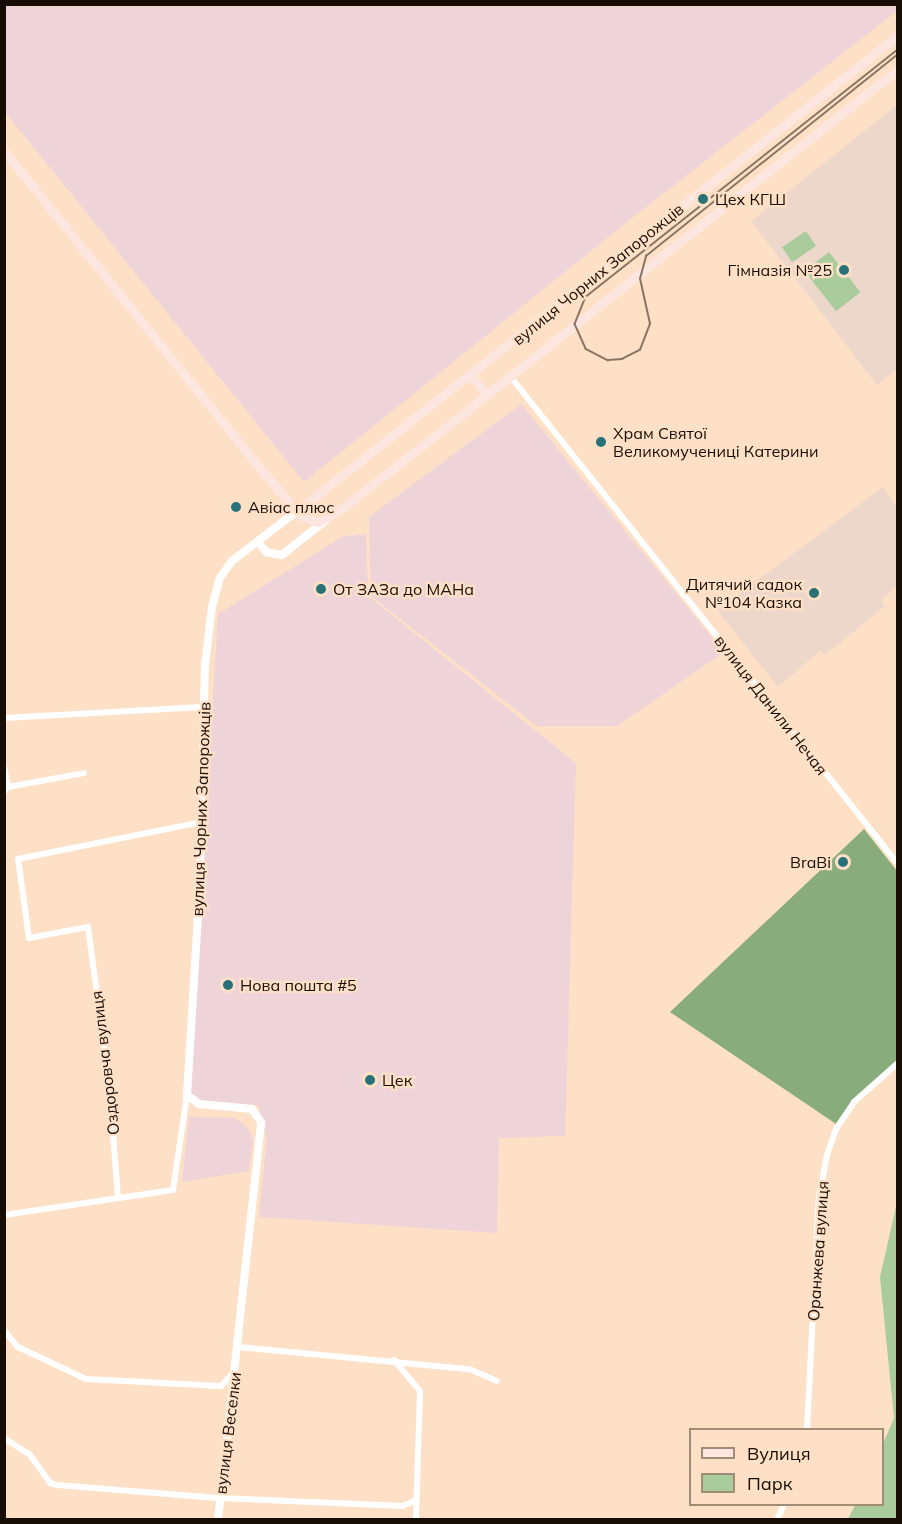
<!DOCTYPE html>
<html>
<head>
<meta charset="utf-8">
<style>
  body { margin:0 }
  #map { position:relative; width:902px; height:1524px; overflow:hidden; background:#fde0c5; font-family:Mulish,sans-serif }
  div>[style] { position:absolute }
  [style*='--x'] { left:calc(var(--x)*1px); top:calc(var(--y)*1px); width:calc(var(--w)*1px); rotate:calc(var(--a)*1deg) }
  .industrial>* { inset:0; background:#eed4d9 }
  .education>* { inset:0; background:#ecd7ca }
  .green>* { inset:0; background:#aacc9d; transform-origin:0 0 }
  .forest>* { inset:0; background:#89ac7c }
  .minor>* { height:6px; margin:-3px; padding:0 3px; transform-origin:3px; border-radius:3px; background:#fff }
  .tertiary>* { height:8px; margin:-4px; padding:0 4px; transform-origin:4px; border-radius:4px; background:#fff }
  .secondary>* { height:9px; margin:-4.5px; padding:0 4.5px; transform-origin:4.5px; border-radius:4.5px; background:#fce6df }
  .tram>* { height:1.5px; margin:-0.75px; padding:0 0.75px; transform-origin:0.75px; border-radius:0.75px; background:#897564 }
  .dots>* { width:16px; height:16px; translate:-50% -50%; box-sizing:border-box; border:3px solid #fde0c5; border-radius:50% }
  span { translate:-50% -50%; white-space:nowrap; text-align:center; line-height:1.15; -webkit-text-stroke:4.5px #fde0c5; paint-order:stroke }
  .poi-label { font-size:16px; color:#170d05 }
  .left { translate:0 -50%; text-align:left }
  .right { translate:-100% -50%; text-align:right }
  .street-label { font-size:16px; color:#170d05 }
  .frame { position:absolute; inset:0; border:6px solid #170d05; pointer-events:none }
  .legend { position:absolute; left:689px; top:1428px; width:195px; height:78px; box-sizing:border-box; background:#fde0c5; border:2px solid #a18c78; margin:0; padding:8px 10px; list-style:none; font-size:18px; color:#170d05 }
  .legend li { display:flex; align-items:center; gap:12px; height:30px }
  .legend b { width:30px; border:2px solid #a18c78 }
</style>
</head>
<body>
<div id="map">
  <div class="industrial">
    <i style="clip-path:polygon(897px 4px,897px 11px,632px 218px,304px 482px,5px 112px,5px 5px)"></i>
    <i style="clip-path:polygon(521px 404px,724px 652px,617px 726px,537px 726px,371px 596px,369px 517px)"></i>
    <i style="clip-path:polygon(366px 534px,368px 596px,576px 763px,565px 1136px,499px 1138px,497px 1233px,259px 1217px,267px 1138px,258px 1105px,198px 1100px,189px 1094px,218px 614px,344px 536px)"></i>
    <i style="clip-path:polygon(189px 1117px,235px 1118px,248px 1128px,253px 1139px,249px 1171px,182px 1182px)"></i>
  </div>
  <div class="education">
    <i style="clip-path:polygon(897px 105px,897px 369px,877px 385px,751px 221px)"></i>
    <i style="clip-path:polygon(883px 487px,897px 508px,897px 586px,881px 600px,885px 606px,825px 655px,820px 651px,778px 687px,717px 610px)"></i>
  </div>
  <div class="green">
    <i style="left:806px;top:231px;width:18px;height:29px;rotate:56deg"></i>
    <i style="left:829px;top:252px;width:51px;height:31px;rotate:52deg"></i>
    <i style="clip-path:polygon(897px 1202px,897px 1519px,848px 1519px,855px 1505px,882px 1504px,883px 1444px,894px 1418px,880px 1277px)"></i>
  </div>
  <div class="forest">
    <i style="clip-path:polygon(864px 829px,897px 871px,897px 1063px,854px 1102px,839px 1126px,670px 1012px)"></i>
  </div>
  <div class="minor">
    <i style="--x:510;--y:376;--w:623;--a:51.51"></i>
    <i style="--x:4;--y:718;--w:199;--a:-3.2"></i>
    <i style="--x:4;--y:767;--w:20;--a:79"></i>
    <i style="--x:8;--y:787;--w:6;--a:129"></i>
    <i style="--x:8;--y:787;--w:77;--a:-10.4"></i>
    <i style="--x:118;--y:1198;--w:117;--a:-94.4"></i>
    <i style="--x:109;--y:1081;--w:155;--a:-97.8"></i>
    <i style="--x:88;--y:927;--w:60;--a:169.4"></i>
    <i style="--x:29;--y:938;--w:80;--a:-97.9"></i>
    <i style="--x:18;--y:859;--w:188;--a:-11.4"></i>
    <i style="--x:4;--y:1215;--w:171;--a:-8.4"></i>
    <i style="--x:173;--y:1190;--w:96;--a:-81.6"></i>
    <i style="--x:4;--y:1330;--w:22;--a:51"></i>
    <i style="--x:18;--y:1347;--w:75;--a:25.2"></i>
    <i style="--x:86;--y:1379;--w:135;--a:3"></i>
    <i style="--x:221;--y:1386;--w:16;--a:-47"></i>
    <i style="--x:239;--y:1347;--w:231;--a:5.5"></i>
    <i style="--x:469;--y:1369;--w:30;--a:23"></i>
    <i style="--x:394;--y:1360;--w:40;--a:50"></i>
    <i style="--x:420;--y:1391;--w:129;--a:91.8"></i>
    <i style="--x:807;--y:1430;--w:233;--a:-87.1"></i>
    <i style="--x:819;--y:1197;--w:43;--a:-79.2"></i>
    <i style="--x:827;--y:1155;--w:28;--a:-71"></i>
    <i style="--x:836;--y:1129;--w:32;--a:-56"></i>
    <i style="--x:854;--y:1102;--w:59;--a:-41.6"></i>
    <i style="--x:4;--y:1438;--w:31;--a:33"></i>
    <i style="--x:30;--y:1455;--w:34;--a:54"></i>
    <i style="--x:50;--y:1483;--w:7;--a:16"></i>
    <i style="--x:57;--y:1485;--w:164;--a:4.6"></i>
    <i style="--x:220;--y:1498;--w:183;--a:2.5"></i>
    <i style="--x:403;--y:1506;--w:14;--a:-25"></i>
    <i style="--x:777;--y:1520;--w:17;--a:-66"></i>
  </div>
  <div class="tertiary">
    <i style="--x:258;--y:542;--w:13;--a:51"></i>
    <i style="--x:266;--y:552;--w:16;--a:11"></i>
    <i style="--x:282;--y:555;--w:56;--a:-38.5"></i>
    <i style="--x:218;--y:1520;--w:400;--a:-83.8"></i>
    <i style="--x:261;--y:1122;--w:16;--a:-125"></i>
    <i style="--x:252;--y:1109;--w:53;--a:-174.6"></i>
    <i style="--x:199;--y:1104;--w:15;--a:-143"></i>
    <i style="--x:187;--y:1095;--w:214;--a:-86.5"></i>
    <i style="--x:200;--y:881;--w:216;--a:-88.7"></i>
    <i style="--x:205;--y:665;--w:58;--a:-83.1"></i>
    <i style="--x:212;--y:607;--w:30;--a:-75"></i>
    <i style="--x:220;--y:578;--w:21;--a:-55"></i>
    <i style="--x:232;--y:561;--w:82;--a:-37.6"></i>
  </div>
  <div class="secondary">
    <i style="--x:4;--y:151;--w:403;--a:51.1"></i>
    <i style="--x:257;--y:465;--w:69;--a:49.1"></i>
    <i style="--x:302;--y:517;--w:17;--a:17"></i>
    <i style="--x:318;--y:522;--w:30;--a:-30"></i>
    <i style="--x:344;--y:507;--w:141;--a:-38.1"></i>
    <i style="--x:455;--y:420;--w:565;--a:-38.39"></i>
    <i style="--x:469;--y:374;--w:28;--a:49"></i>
    <i style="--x:297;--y:511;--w:767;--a:-38.38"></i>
  </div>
  <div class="tram">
    <i style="--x:898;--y:50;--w:398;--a:141.6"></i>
    <i style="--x:586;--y:297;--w:29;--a:112"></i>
    <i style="--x:575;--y:324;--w:27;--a:66"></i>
    <i style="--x:586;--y:349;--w:25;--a:27"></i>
    <i style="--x:608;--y:360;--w:14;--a:-4"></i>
    <i style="--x:622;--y:359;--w:20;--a:-27"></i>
    <i style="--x:640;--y:350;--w:28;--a:-69"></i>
    <i style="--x:650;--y:324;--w:46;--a:-102.5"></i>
    <i style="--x:640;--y:279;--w:24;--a:-75"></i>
    <i style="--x:646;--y:256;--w:323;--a:-38.7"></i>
  </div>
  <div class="dots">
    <i style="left:703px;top:199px;background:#287179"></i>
    <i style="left:844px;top:270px;background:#287179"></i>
    <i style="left:601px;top:442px;background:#287179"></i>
    <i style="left:236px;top:507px;background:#287179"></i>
    <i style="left:321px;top:589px;background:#287179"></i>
    <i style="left:814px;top:593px;background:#287179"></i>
    <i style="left:843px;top:862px;background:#287179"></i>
    <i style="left:228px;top:985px;background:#287179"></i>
    <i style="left:370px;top:1080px;background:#287179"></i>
  </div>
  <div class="poi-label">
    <span class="left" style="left:715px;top:199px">Цех КГШ</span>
    <span class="right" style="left:832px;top:270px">Гімназія №25</span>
    <span class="left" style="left:613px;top:442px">Храм Святої<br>Великомучениці Катерини</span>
    <span class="left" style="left:248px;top:507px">Авіас плюс</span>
    <span class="right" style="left:802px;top:593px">Дитячий садок<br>№104 Казка</span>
    <span class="left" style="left:333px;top:589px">От ЗАЗа до МАНа</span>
    <span class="right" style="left:831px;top:862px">BraBi</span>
    <span class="left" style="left:240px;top:985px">Нова пошта #5</span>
    <span class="left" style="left:382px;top:1080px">Цек</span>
  </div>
  <div class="street-label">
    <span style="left:598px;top:274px;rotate:-39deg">вулиця Чорних Запорожців</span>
    <span style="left:771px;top:705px;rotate:52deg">вулиця Данили Нечая</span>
    <span style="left:201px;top:809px;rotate:-88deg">вулиця Чорних Запорожців</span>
    <span style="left:105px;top:1063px;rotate:-97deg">Оздоровча вулиця</span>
    <span style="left:818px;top:1251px;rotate:-86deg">Оранжева вулиця</span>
    <span style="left:228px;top:1433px;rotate:-83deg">вулиця Веселки</span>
  </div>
  <div class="frame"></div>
  <ul class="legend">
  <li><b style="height:8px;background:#fce6df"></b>Вулиця</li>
  <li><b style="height:16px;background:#aacc9d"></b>Парк</li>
  </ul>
</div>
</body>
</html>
